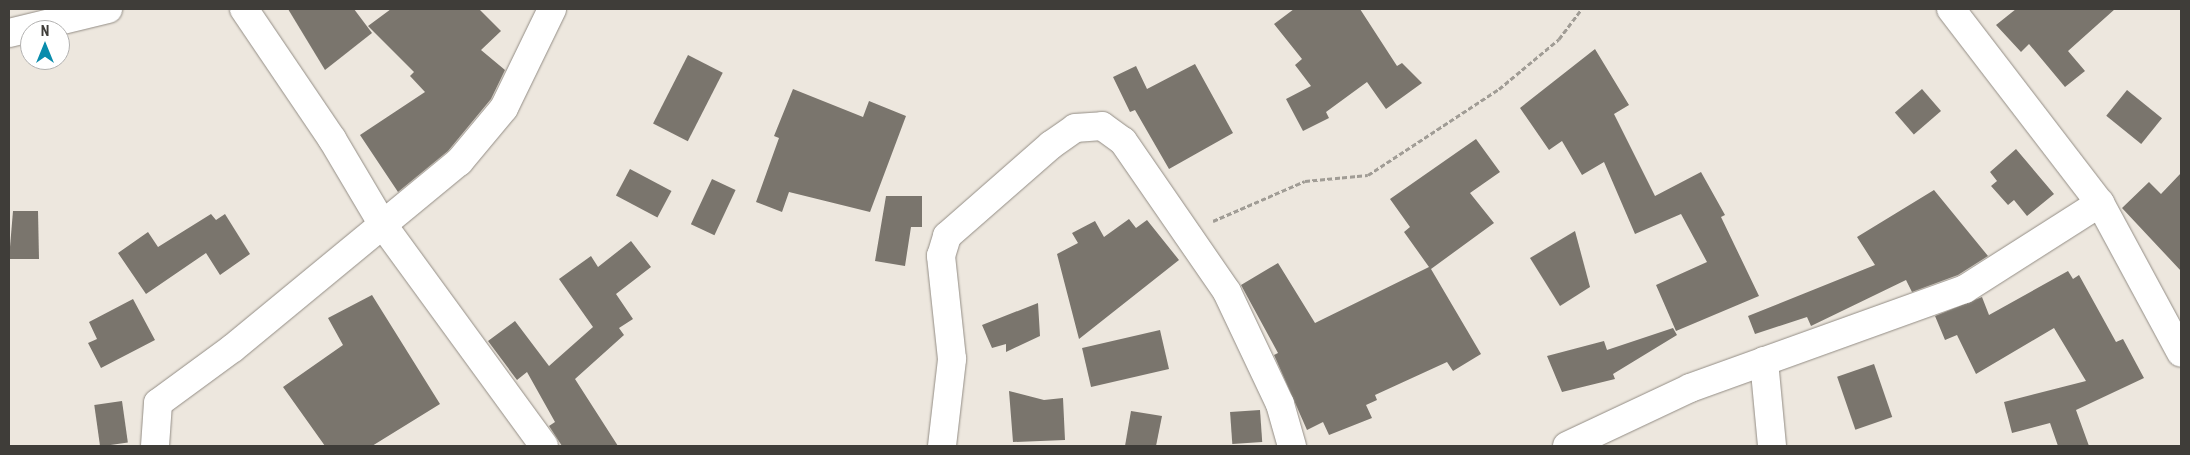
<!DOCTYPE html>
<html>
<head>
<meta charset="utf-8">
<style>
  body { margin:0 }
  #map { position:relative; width:2190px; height:455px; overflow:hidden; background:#ede7de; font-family:"Roboto Condensed",sans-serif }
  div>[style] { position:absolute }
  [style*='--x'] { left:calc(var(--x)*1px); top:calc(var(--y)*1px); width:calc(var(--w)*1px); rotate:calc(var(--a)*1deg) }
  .building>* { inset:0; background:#7a756d; transform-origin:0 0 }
  .path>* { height:3px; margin-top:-1.5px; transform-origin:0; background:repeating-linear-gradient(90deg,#a09c95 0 5px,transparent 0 7.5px) }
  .roads { filter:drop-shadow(0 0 1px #938d85) drop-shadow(0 0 1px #938d85) }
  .minor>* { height:28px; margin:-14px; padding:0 14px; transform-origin:14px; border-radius:14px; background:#fff }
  span { translate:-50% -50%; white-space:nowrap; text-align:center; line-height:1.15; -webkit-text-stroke:5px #fff; paint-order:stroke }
  .frame { position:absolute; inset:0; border:10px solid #3f3d39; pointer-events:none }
  .north { position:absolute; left:20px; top:20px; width:50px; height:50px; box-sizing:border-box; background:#fff; border:1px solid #b2b1b0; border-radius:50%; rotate:0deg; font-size:14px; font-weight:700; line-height:20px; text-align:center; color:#3f3d39 }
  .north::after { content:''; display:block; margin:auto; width:18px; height:22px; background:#098cac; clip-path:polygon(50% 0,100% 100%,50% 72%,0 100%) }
</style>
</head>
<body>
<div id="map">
  <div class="building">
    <i style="clip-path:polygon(288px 9px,354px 9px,372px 33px,325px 70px)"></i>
    <i style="clip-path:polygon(391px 9px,479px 9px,501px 31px,481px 50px,505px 70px,491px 99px,448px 151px,398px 192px,360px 135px,425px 92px,410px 76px,414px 72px,368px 26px)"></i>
    <i style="clip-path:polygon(1294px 9px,1360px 9px,1397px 66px,1402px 63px,1422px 83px,1386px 109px,1367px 82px,1326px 112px,1329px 118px,1303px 131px,1286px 99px,1311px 86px,1295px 65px,1302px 59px,1274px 24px)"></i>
    <i style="clip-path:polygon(2016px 9px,2115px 9px,2068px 51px,2085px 71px,2065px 87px,2029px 44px,2021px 52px,1996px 25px)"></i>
    <i style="clip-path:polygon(1595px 49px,1629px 105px,1614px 114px,1655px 196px,1701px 172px,1725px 215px,1721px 217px,1759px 296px,1676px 331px,1656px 285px,1707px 262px,1681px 214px,1635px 234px,1604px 162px,1582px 175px,1562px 141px,1549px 150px,1520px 108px)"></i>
    <i style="left:688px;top:55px;width:39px;height:77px;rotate:27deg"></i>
    <i style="clip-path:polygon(1195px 64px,1233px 133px,1169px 169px,1135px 110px,1130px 112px,1113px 77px,1136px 66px,1147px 89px)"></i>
    <i style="clip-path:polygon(793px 89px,863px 117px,869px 101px,906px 116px,870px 212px,789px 192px,782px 212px,756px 202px,779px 138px,774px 136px)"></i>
    <i style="left:1922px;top:89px;width:29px;height:36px;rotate:49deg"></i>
    <i style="left:2127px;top:90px;width:45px;height:33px;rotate:39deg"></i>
    <i style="clip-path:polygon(1476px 139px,1500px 172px,1470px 193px,1494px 223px,1431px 269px,1481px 354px,1453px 371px,1447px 362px,1375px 395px,1377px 400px,1366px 405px,1372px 418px,1329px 435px,1323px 422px,1307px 430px,1274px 355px,1278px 353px,1241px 285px,1278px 263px,1315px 323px,1429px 267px,1404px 232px,1410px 227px,1390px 199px)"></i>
    <i style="clip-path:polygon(2016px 149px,2054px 194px,2027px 216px,2014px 200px,2008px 205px,1991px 186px,1997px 181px,1990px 172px)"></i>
    <i style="left:630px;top:169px;width:47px;height:30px;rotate:28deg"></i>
    <i style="clip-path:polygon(2181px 173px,2181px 271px,2122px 208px,2149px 182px,2161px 194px)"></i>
    <i style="left:712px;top:179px;width:26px;height:50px;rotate:25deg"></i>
    <i style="clip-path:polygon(1934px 190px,1988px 256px,1958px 275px,1912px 292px,1906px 280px,1811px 326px,1807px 317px,1755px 334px,1748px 316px,1875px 265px,1857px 237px)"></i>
    <i style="clip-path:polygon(886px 196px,922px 196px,922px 227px,911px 227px,905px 266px,875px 261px)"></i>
    <i style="clip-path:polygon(13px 211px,38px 211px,39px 259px,9px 259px)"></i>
    <i style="clip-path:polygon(211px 214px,216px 220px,225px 214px,250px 254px,220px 275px,206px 253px,146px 294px,118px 253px,148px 232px,158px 247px)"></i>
    <i style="clip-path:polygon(1129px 219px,1136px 228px,1147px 220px,1179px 260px,1079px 339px,1057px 254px,1078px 243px,1072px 233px,1095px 221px,1104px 237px)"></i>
    <i style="clip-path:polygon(1575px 231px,1590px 287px,1560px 306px,1530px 258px)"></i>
    <i style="clip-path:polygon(631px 241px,651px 267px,616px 294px,633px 319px,619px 328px,624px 335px,575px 379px,618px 446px,562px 446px,549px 426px,555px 422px,527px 372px,517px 380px,488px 341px,515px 321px,549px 366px,593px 327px,559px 279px,591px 256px,598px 267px)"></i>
    <i style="clip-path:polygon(2068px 271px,2073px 279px,2079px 275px,2116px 342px,2123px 339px,2144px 378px,2076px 410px,2089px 446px,2058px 446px,2050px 423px,2012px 433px,2004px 402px,2086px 381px,2054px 328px,1976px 374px,1957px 335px,1945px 340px,1935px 316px,1982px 297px,1989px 315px)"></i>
    <i style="clip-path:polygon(372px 295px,440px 404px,372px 446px,325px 446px,283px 387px,343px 345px,328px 318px)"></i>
    <i style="clip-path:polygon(133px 299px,155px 340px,101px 368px,88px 343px,97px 339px,89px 322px)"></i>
    <i style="clip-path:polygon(1038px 303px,1040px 336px,1006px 352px,1006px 344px,992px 348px,982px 325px)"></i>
    <i style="clip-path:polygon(1673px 328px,1677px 335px,1613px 374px,1615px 379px,1562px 392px,1547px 356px,1604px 341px,1607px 350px)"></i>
    <i style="left:1160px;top:330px;width:40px;height:80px;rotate:77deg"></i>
    <i style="left:1874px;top:364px;width:56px;height:39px;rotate:71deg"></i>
    <i style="clip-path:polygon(1009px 391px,1044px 400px,1063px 398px,1065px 440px,1013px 442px)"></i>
    <i style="left:122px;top:401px;width:42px;height:28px;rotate:82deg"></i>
    <i style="left:1260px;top:410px;width:32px;height:30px;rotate:86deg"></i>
    <i style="clip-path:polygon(1131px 411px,1162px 416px,1156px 446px,1125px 446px)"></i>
  </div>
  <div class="path">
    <i style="--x:1213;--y:221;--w:100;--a:-23.5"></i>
    <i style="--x:1305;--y:181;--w:63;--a:-5.4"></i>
    <i style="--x:1368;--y:175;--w:157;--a:-33.3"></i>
    <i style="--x:1499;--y:89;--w:78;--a:-39.8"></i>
    <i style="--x:1559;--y:39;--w:38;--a:-53"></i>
  </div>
  <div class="roads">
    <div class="minor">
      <i style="--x:244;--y:9;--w:157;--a:55.9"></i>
      <i style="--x:332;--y:139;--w:100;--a:59.3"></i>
      <i style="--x:383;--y:225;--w:273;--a:53.9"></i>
      <i style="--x:1951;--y:9;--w:245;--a:52.5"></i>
      <i style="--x:2100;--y:203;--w:170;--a:61.6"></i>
      <i style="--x:9;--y:33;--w:102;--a:-13.6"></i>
      <i style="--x:1764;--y:361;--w:85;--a:84.6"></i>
      <i style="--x:155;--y:446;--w:43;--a:-86"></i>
      <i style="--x:158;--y:403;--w:93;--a:-36.3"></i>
      <i style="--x:233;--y:348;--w:293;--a:-39.5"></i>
      <i style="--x:459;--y:162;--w:70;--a:-50.2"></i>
      <i style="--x:504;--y:108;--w:110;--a:-64.1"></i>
      <i style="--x:942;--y:446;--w:88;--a:-83.4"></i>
      <i style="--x:952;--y:359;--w:104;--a:-96.1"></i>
      <i style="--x:941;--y:256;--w:21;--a:-73"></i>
      <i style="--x:947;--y:236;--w:138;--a:-41.2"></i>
      <i style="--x:1051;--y:145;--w:29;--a:-35"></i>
      <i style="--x:1075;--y:128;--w:27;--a:-4"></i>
      <i style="--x:1102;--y:126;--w:26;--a:36"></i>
      <i style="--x:1123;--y:141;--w:183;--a:55.4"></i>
      <i style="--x:1227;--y:292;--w:124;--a:64.7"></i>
      <i style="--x:1280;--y:404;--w:44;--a:74.1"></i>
      <i style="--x:1567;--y:446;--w:136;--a:-25.2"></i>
      <i style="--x:1690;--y:388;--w:292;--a:-19.8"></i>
      <i style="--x:1965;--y:289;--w:160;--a:-32.5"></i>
    </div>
  </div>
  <div class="frame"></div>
  <div class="north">N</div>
</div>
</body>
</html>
